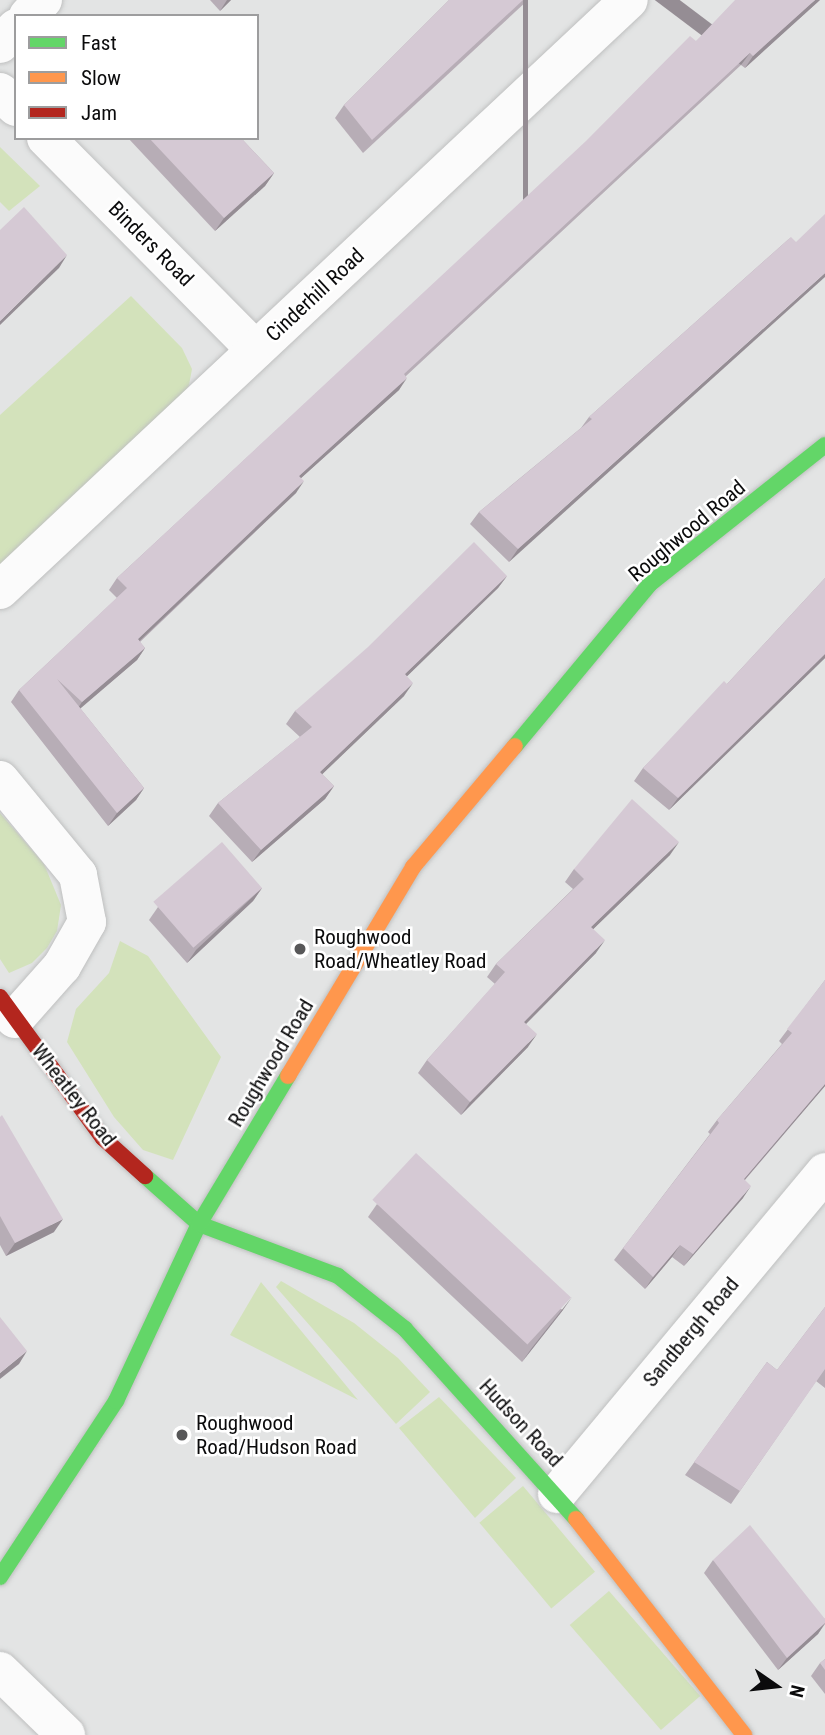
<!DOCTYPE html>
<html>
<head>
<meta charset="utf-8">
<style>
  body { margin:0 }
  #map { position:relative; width:825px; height:1735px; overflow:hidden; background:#e3e4e4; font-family:"Roboto Condensed",sans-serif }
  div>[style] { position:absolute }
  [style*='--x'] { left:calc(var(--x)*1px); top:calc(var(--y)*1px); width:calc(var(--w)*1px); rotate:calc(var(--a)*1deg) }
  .green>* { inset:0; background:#d3e2bb; transform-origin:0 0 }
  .roads { filter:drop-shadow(0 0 2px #bfc0c0) drop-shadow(0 0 2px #bfc0c0) }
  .street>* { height:38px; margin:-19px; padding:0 19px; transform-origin:19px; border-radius:19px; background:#fbfbfb }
  .fast>* { height:16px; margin:-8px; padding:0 8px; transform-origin:8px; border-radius:8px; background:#63d668 }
  .slow>* { height:16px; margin:-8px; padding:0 8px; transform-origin:8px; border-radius:8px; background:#ff974d }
  .jam>* { height:16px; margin:-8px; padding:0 8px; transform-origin:8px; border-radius:8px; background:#b3261e }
  .wall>* { inset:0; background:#b7adb6 }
  .shaded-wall>* { inset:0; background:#958d94; transform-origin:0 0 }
  .building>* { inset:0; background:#d5c9d4; transform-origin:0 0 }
  .dots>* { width:19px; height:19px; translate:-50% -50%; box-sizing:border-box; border:4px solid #fff; border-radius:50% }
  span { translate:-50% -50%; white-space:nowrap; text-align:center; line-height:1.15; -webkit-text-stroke:5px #fff; paint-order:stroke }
  .street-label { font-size:21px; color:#0b0b0c }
  .poi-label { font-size:21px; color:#0b0b0c }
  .left { translate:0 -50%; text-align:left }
  .legend { position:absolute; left:14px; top:14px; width:245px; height:126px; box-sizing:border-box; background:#fff; border:2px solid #9d9d9e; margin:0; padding:9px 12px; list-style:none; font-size:21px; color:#0b0b0c }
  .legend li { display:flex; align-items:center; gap:14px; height:35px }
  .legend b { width:35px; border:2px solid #9d9d9e }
  .north { position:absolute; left:741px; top:1651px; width:70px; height:70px; -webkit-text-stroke:5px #fff; paint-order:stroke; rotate:104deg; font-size:19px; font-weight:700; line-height:28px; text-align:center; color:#0b0b0c }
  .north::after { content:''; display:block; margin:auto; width:24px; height:32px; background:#0b0b0c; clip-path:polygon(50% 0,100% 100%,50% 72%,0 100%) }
</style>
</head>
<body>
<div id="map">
  <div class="green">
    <i style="clip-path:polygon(0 147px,40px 186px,9px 211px,0 202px)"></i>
    <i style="clip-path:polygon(131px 296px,182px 348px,192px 369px,189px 385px,179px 402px,0 566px,0 415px)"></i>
    <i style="clip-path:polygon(0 813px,44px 864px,61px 905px,57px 931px,47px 948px,32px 963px,9px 973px,0 959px)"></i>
    <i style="clip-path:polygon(120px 941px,148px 956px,221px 1057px,173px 1160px,143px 1150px,114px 1117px,67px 1042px,76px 1009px,109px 973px)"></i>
    <i style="clip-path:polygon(281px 1281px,354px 1323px,398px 1358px,430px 1392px,396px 1424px,276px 1287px)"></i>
    <i style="clip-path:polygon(261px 1282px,358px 1400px,230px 1335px)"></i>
    <i style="clip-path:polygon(439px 1397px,516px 1478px,475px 1518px,399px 1428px)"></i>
    <i style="left:523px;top:1486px;width:112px;height:57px;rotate:50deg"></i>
    <i style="left:609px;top:1591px;width:139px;height:52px;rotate:49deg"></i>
  </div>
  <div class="roads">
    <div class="street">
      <i style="--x:28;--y:16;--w:22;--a:-47"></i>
      <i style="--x:0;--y:44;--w:23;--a:-45"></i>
      <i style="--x:0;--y:92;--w:22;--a:43"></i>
      <i style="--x:46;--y:138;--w:298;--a:45.3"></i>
      <i style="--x:0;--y:590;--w:862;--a:-43.17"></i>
      <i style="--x:0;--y:780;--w:123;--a:50.6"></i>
      <i style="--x:78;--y:875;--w:48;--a:79.2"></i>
      <i style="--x:87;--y:922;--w:51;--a:119.6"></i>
      <i style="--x:62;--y:966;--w:71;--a:131.6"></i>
      <i style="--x:557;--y:1494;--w:419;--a:-50.2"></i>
      <i style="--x:0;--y:1671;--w:92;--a:44.1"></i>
    </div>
    <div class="fast">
      <i style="--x:515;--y:746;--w:212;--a:-50.2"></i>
      <i style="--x:651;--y:583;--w:222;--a:-38.4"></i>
      <i style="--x:145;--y:1176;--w:72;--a:41.6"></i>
      <i style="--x:199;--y:1224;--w:148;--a:20.5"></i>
      <i style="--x:338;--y:1276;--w:85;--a:38.3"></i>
      <i style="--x:405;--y:1329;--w:256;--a:48"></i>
      <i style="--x:0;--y:1577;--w:211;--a:-56.6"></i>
      <i style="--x:116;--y:1401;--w:195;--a:-64.9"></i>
      <i style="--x:199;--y:1224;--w:173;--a:-59"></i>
    </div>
    <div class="slow">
      <i style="--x:288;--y:1076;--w:244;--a:-59.1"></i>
      <i style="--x:413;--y:867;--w:158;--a:-49.9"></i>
      <i style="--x:576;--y:1519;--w:274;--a:52.1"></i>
    </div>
    <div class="jam">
      <i style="--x:0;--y:997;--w:175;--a:53.9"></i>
      <i style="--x:103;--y:1138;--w:57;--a:42.1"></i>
    </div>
  </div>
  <div class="wall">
    <i style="clip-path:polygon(210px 0,231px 0,220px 11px)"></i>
    <i style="clip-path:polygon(449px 0,528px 0,363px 153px,335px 118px,344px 105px)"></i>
    <i style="clip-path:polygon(820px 0,745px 68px,741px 65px,406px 376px,399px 390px,301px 478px,296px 493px,140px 642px,145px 648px,137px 660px,80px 708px,144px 788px,136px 800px,108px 826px,11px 702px,19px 690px,117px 598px,109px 590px,117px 578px,696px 41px)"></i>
    <i style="clip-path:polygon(128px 138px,241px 138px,274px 173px,265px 186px,215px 231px)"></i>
    <i style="clip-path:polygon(791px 237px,509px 562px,470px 524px,479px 512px,581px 428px,589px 417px)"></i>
    <i style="clip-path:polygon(507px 576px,498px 588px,407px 676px,404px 696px,322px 774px,334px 786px,325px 799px,252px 862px,209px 816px,218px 803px,300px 737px,286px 724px,295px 711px)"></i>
    <i style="clip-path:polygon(825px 578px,825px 658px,669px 810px,634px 781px,643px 768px,727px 684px)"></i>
    <i style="clip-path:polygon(670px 855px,593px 929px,596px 953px,526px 1024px,528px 1047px,461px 1115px,418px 1073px,427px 1060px,495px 984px,487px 977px,496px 964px,573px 889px,565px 882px,574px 869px)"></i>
    <i style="clip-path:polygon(262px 888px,253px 901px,187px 963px,149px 920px,158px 907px)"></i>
    <i style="clip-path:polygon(825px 980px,825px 1086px,745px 1180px,743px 1198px,684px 1266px,672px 1257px,645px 1289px,614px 1260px,710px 1134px,708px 1132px,717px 1120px,782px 1044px,779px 1041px)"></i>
    <i style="clip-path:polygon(0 1117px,54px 1232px,6px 1256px,0 1245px)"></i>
    <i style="clip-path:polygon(377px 1204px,563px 1310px,522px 1362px,368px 1217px)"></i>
    <i style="clip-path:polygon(825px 1307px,825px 1388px,816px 1381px,731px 1504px,685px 1475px,767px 1362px,777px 1370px)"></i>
    <i style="clip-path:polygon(713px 1560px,825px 1619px,825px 1624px,818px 1634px,778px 1670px,704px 1573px)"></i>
    <i style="clip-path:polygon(825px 1659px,825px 1694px,811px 1676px,820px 1663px)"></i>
  </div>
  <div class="shaded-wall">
    <i style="clip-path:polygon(227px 0,231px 0,220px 11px)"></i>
    <i style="left:523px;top:0;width:5px;height:206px"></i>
    <i style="clip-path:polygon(815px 0,820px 0,745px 68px,753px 56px)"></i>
    <i style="left:750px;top:53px;width:15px;height:472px;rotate:127deg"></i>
    <i style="clip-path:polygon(274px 173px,265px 186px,215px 231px,224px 218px)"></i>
    <i style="clip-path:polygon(67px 255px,59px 268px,0 325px,0 321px)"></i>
    <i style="clip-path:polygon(825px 273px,825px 277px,509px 562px,518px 549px)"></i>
    <i style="clip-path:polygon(407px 378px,399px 390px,290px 488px,299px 476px)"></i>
    <i style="clip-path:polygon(304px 481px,296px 493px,129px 651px,138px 639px)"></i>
    <i style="clip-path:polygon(507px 576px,498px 588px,396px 687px,405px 674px)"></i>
    <i style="clip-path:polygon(145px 648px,137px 660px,74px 714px,82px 702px)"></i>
    <i style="clip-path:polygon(825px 654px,825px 658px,669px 810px,678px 798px)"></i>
    <i style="clip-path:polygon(413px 683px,404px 696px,311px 785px,320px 772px)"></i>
    <i style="clip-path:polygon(334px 786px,325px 799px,252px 862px,261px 850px)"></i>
    <i style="clip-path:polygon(144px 788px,136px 800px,108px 826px,117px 813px)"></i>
    <i style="clip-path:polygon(679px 842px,670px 855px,582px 940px,591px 927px)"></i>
    <i style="clip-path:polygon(262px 888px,253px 901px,187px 963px,196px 950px)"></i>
    <i style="clip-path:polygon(605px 940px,596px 953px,515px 1035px,524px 1022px)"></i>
    <i style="clip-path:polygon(537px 1034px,528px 1047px,461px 1115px,470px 1102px)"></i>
    <i style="clip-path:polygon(825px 1084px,825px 1086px,735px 1191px,744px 1179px)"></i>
    <i style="clip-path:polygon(751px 1186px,743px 1198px,684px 1266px,693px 1254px)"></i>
    <i style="clip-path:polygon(63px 1219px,54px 1232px,6px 1256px,15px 1243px)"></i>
    <i style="clip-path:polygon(680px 1245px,672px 1257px,645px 1289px,653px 1277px)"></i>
    <i style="clip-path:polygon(572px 1297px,563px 1310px,522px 1362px,531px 1349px)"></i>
    <i style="clip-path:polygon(27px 1351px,19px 1364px,0 1379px,0 1373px)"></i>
    <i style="clip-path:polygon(825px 1623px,818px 1634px,778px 1670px,787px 1658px)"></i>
  </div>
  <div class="building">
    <i style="clip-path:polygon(449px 0,523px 0,372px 140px,344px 105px)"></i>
    <i style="clip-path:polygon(735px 0,815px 0,753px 56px,750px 53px,404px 374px,407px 378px,299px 476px,304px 481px,138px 639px,145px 648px,82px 702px,57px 679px,144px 788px,117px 813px,19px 690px,127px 588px,117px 578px,586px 141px,690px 36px,696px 41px)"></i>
    <i style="clip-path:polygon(149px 138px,241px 138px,274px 173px,224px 218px)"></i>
    <i style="clip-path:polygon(24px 207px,67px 255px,0 321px,0 230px)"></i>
    <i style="clip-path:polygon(825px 214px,825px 273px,518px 549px,479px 512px,592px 419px,589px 417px,791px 237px,796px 242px)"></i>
    <i style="clip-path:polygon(474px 542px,507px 576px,405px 674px,413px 683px,320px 772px,334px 786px,261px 850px,218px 803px,312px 727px,295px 711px,368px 647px)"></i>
    <i style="clip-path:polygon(825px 578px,825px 654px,678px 798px,643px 768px,724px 681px,727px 684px)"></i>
    <i style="clip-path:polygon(632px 799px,679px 842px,591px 927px,605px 940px,524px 1022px,537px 1034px,470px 1102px,427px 1060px,505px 972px,496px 964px,584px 879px,574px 869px)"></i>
    <i style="left:222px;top:842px;width:61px;height:91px;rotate:49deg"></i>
    <i style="clip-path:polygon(825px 980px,825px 1084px,744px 1179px,751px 1186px,693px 1254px,680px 1245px,653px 1277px,623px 1248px,719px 1123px,717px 1120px,792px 1033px,787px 1029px)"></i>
    <i style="clip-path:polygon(2px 1115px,63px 1219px,15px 1243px,0 1216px,0 1117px)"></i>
    <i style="left:416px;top:1153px;width:212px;height:64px;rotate:43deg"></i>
    <i style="clip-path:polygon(825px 1307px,825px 1369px,740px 1491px,694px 1462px,767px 1362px,777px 1370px)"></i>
    <i style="clip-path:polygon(0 1317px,27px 1351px,0 1373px)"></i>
    <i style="clip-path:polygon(750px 1525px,825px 1619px,825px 1623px,787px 1658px,713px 1560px)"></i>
    <i style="clip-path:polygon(825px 1659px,825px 1670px,820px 1663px)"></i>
  </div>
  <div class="dots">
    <i style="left:300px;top:949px;background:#575758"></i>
    <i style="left:182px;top:1435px;background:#575758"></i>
  </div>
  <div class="street-label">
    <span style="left:151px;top:244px;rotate:45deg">Binders Road</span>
    <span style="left:315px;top:295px;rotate:-43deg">Cinderhill Road</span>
    <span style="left:687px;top:531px;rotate:-40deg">Roughwood Road</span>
    <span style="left:271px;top:1063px;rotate:-59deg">Roughwood Road</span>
    <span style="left:74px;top:1095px;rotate:52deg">Wheatley Road</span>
    <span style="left:691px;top:1332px;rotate:-50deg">Sandbergh Road</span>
    <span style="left:521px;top:1423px;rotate:47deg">Hudson Road</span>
  </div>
  <div class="poi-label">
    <span class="left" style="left:314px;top:949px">Roughwood<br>Road/Wheatley Road</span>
    <span class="left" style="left:196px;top:1435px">Roughwood<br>Road/Hudson Road</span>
  </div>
  <ul class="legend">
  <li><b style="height:9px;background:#63d668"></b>Fast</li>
  <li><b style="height:9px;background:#ff974d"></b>Slow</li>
  <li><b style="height:9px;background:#b3261e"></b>Jam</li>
  </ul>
  <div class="north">N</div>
</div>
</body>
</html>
